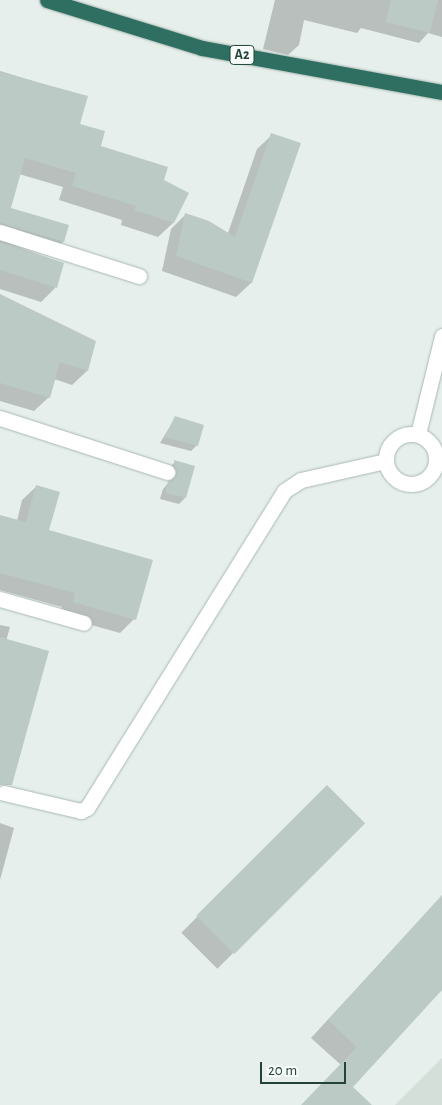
<!DOCTYPE html>
<html>
<head>
<meta charset="utf-8">
<style>
  body { margin:0 }
  #map { position:relative; width:442px; height:1105px; overflow:hidden; background:#e6efeb; font-family:"Alegreya Sans",sans-serif }
  div>[style] { position:absolute }
  [style*='--x'] { left:calc(var(--x)*1px); top:calc(var(--y)*1px); width:calc(var(--w)*1px); rotate:calc(var(--a)*1deg) }
  .built>* { inset:0; background:#d4dfda }
  .shadow>* { inset:0; background:#0003; transform-origin:0 0 }
  .building>* { inset:0; background:#bbcac4; transform-origin:0 0 }
  .roads { filter:drop-shadow(0 0 1px #a8b8b2) drop-shadow(0 0 1px #a8b8b2) }
  .street>* { height:15px; margin:-7.5px; padding:0 7.5px; transform-origin:7.5px; border-radius:7.5px; background:#fff }
  .street>.ring { margin:-7.5px; padding:0; box-sizing:content-box; background:none; border:15px solid #fff; border-radius:50% }
  .highway>* { height:15px; margin:-7.5px; padding:0 7.5px; transform-origin:7.5px; border-radius:7.5px; background:#2f6f62 }
  span { translate:-50% -50%; white-space:nowrap; text-align:center; line-height:1.15; -webkit-text-stroke:4px #f7fbf9; paint-order:stroke }
  .shield-label span { padding:1px 4px; background:#f7fbf9; border:1px solid; border-radius:4px; -webkit-text-stroke-width:0 }
  .shield-label { font-size:14px; color:#24423a; font-weight:700 }
  .scale { position:absolute; left:260px; top:1062px; width:86px; height:22px; box-sizing:border-box; border:2px solid #24423a; border-top:0; padding-left:6px; font-size:15px; line-height:18px; white-space:nowrap; color:#24423a; -webkit-text-stroke:4px #f7fbf9; paint-order:stroke }
</style>
</head>
<body>
<div id="map">
  <div class="built">
    <i style="clip-path:polygon(442px 1058px,442px 1105px,395px 1105px)"></i>
  </div>
  <div class="shadow">
    <i style="clip-path:polygon(275px 0,442px 0,442px 37px,428px 33px,419px 43px,361px 28px,357px 33px,304px 20px,299px 45px,288px 55px,263px 49px)"></i>
    <i style="clip-path:polygon(0 71px,86px 97px,78px 125px,99px 147px,187px 193px,173px 223px,158px 237px,121px 225px,122px 220px,59px 200px,63px 187px,19px 174px,9px 209px,67px 226px,63px 242px,49px 256px,10px 244px,62px 263px,55px 288px,41px 302px,0 289px)"></i>
    <i style="clip-path:polygon(272px 135px,299px 144px,251px 283px,236px 297px,162px 271px,171px 229px,185px 215px,228px 233px,257px 149px)"></i>
    <i style="clip-path:polygon(0 296px,95px 343px,87px 371px,72px 385px,54px 379px,49px 397px,34px 411px,0 401px)"></i>
    <i style="clip-path:polygon(175px 418px,197px 445px,191px 451px,160px 443px)"></i>
    <i style="clip-path:polygon(175px 462px,194px 467px,185px 498px,179px 504px,160px 499px,163px 489px,170px 481px,169px 468px)"></i>
    <i style="clip-path:polygon(37px 486px,48px 531px,134px 619px,120px 633px,59px 616px,62px 607px,0 590px,0 516px,17px 521px,22px 500px)"></i>
    <i style="clip-path:polygon(0 625px,10px 627px,6px 641px,0 777px)"></i>
    <i style="left:327px;top:787px;width:51px;height:206px;rotate:45deg"></i>
    <i style="clip-path:polygon(0 823px,14px 828px,0 880px)"></i>
    <i style="clip-path:polygon(442px 896px,442px 988px,351px 1087px,359px 1105px,302px 1105px,341px 1065px,311px 1038px)"></i>
  </div>
  <div class="building">
    <i style="clip-path:polygon(391px 0,438px 0,430px 33px,386px 22px)"></i>
    <i style="clip-path:polygon(0 72px,88px 96px,80px 124px,105px 131px,101px 146px,168px 167px,164px 180px,189px 193px,174px 223px,134px 210px,136px 206px,72px 186px,76px 173px,25px 158px,11px 208px,69px 225px,64px 242px,0 223px)"></i>
    <i style="clip-path:polygon(271px 133px,301px 143px,252px 283px,176px 256px,185px 213px,209px 221px,235px 237px)"></i>
    <i style="clip-path:polygon(0 242px,64px 263px,57px 288px,0 270px)"></i>
    <i style="clip-path:polygon(0 294px,96px 341px,88px 371px,60px 362px,50px 398px,0 383px)"></i>
    <i style="clip-path:polygon(175px 416px,204px 425px,198px 446px,165px 437px)"></i>
    <i style="clip-path:polygon(174px 460px,195px 466px,186px 498px,165px 493px,168px 481px,176px 474px)"></i>
    <i style="clip-path:polygon(36px 485px,60px 492px,49px 530px,153px 560px,136px 620px,73px 602px,75px 593px,0 573px,0 515px,26px 522px)"></i>
    <i style="clip-path:polygon(0 637px,49px 651px,12px 785px,0 785px)"></i>
    <i style="left:327px;top:785px;width:54px;height:185px;rotate:45deg"></i>
    <i style="clip-path:polygon(442px 895px,442px 990px,353px 1087px,372px 1105px,301px 1105px,357px 1047px,328px 1020px)"></i>
  </div>
  <div class="roads">
    <div class="street">
      <i style="--x:0;--y:232;--w:146;--a:17.6"></i>
      <i style="--x:0;--y:418;--w:176;--a:17.9"></i>
      <i class="ring" style="left:386px;top:434px;width:35px;height:35px"></i>
      <i style="--x:418;--y:434;--w:101;--a:-76.2"></i>
      <i style="--x:0;--y:599;--w:87;--a:15.9"></i>
      <i style="--x:4;--y:793;--w:79;--a:13.2"></i>
      <i style="--x:81;--y:811;--w:7;--a:-27"></i>
      <i style="--x:87;--y:808;--w:373;--a:-58.1"></i>
      <i style="--x:284;--y:491;--w:20;--a:-33"></i>
      <i style="--x:301;--y:480;--w:86;--a:-12.7"></i>
    </div>
    <div class="highway">
      <i style="--x:47;--y:0;--w:162;--a:17.2"></i>
      <i style="--x:202;--y:48;--w:244;--a:10.4"></i>
    </div>
  </div>
  <div class="shield-label">
    <span style="left:242px;top:55px">A2</span>
  </div>
  <div class="scale">20 m</div>
</div>
</body>
</html>
